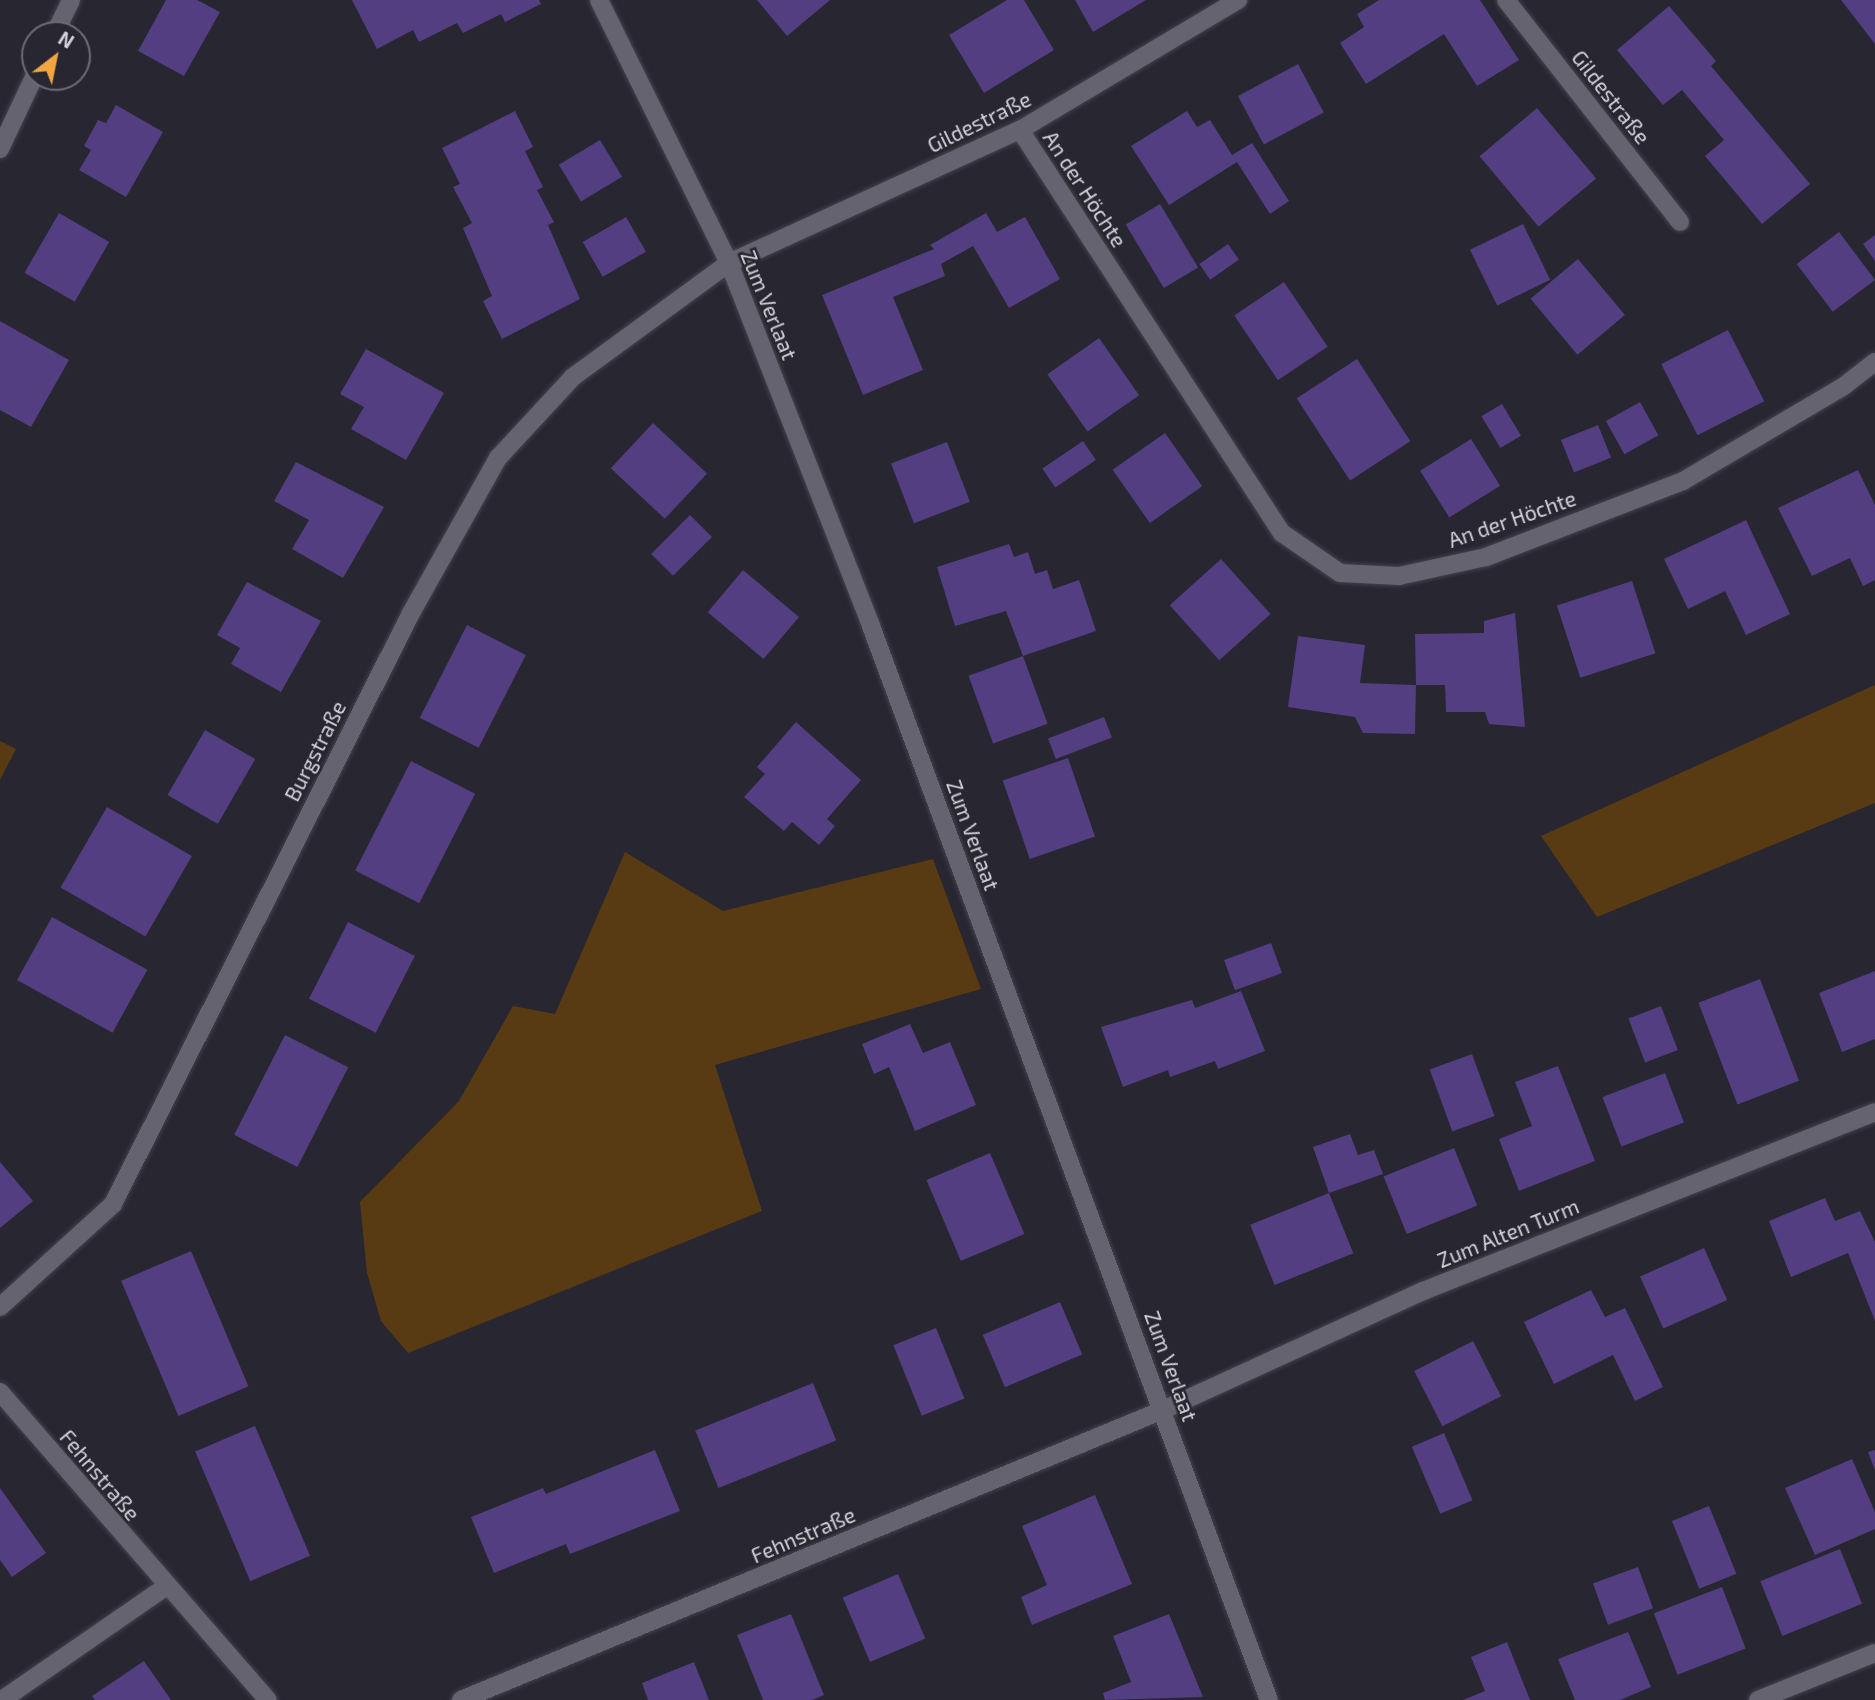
<!DOCTYPE html>
<html>
<head>
<meta charset="utf-8">
<style>
  body { margin:0 }
  #map { position:relative; width:1875px; height:1700px; overflow:hidden; background:#282631; font-family:"Exo 2",sans-serif }
  div>[style] { position:absolute }
  [style*='--x'] { left:calc(var(--x)*1px); top:calc(var(--y)*1px); width:calc(var(--w)*1px); rotate:calc(var(--a)*1deg) }
  .green>* { inset:0; background:#593b13 }
  .building>* { inset:0; background:#523e80; transform-origin:0 0 }
  .roads { filter:drop-shadow(0 0 2px #44424b) drop-shadow(0 0 2px #44424b) }
  .street>* { height:18px; margin:-9px; padding:0 9px; transform-origin:9px; border-radius:9px; background:#666370 }
  span { translate:-50% -50%; white-space:nowrap; text-align:center; line-height:1.15; -webkit-text-stroke:5px #282631; paint-order:stroke }
  .street-label { font-size:21px; color:#d4d3da }
  .north { position:absolute; left:21px; top:21px; width:70px; height:70px; box-sizing:border-box; background:#282631; border:2px solid #6d6b75; border-radius:50%; rotate:32deg; font-size:19px; font-weight:700; line-height:28px; text-align:center; color:#d4d3da }
  .north::after { content:''; display:block; margin:auto; width:24px; height:32px; background:#f1a640; clip-path:polygon(50% 0,100% 100%,50% 72%,0 100%) }
</style>
</head>
<body>
<div id="map">
  <div class="green">
    <i style="clip-path:polygon(1875px 685px,1875px 803px,1597px 917px,1541px 836px)"></i>
    <i style="clip-path:polygon(0 741px,16px 749px,0 780px)"></i>
    <i style="clip-path:polygon(625px 852px,723px 911px,933px 859px,981px 989px,715px 1065px,762px 1211px,408px 1353px,381px 1321px,367px 1273px,360px 1202px,459px 1101px,513px 1006px,555px 1014px)"></i>
  </div>
  <div class="building">
    <i style="clip-path:polygon(166px 0,197px 0,220px 12px,184px 76px,138px 51px)"></i>
    <i style="clip-path:polygon(352px 0,539px 0,541px 4px,505px 22px,501px 14px,463px 33px,457px 23px,419px 42px,413px 30px,377px 49px)"></i>
    <i style="clip-path:polygon(757px 0,830px 0,787px 36px)"></i>
    <i style="clip-path:polygon(1007px 0,1024px 0,1054px 50px,984px 93px,949px 35px)"></i>
    <i style="clip-path:polygon(1075px 0,1146px 0,1093px 32px)"></i>
    <i style="clip-path:polygon(1379px 0,1480px 0,1519px 60px,1477px 86px,1444px 34px,1366px 84px,1340px 43px,1364px 27px,1357px 14px)"></i>
    <i style="clip-path:polygon(1841px 0,1875px 0,1875px 44px)"></i>
    <i style="clip-path:polygon(1669px 6px,1716px 61px,1711px 66px,1810px 184px,1762px 224px,1705px 156px,1724px 140px,1682px 90px,1663px 105px,1617px 50px)"></i>
    <i style="left:1298px;top:64px;width:55px;height:68px;rotate:62deg"></i>
    <i style="clip-path:polygon(116px 105px,163px 132px,126px 197px,79px 170px,91px 150px,84px 146px,98px 120px,106px 123px)"></i>
    <i style="left:1537px;top:108px;width:92px;height:75px;rotate:50deg"></i>
    <i style="clip-path:polygon(515px 111px,533px 147px,525px 151px,543px 187px,537px 190px,554px 222px,548px 225px,580px 299px,502px 339px,483px 301px,492px 296px,463px 228px,472px 223px,453px 187px,460px 184px,442px 148px)"></i>
    <i style="clip-path:polygon(1187px 111px,1197px 127px,1210px 120px,1232px 155px,1252px 143px,1289px 201px,1270px 214px,1237px 162px,1169px 205px,1131px 146px)"></i>
    <i style="left:600px;top:140px;width:43px;height:48px;rotate:59deg"></i>
    <i style="left:1160px;top:204px;width:74px;height:40px;rotate:59deg"></i>
    <i style="left:59px;top:213px;width:58px;height:69px;rotate:30deg"></i>
    <i style="clip-path:polygon(986px 213px,997px 232px,1025px 217px,1060px 279px,1009px 308px,973px 246px,941px 264px,945px 276px,893px 297px,923px 370px,863px 395px,822px 295px,934px 249px,930px 245px)"></i>
    <i style="left:626px;top:217px;width:40px;height:50px;rotate:60deg"></i>
    <i style="left:1523px;top:224px;width:62px;height:59px;rotate:64deg"></i>
    <i style="left:1839px;top:232px;width:60px;height:53px;rotate:53deg"></i>
    <i style="clip-path:polygon(1875px 235px,1875px 261px,1863px 244px)"></i>
    <i style="left:1228px;top:244px;width:19px;height:35px;rotate:55deg"></i>
    <i style="left:1578px;top:259px;width:73px;height:62px;rotate:50deg"></i>
    <i style="left:1284px;top:282px;width:78px;height:60px;rotate:56deg"></i>
    <i style="clip-path:polygon(0 321px,69px 360px,31px 427px,0 410px)"></i>
    <i style="left:1728px;top:330px;width:80px;height:75px;rotate:63deg"></i>
    <i style="left:1099px;top:338px;width:70px;height:63px;rotate:55deg"></i>
    <i style="clip-path:polygon(366px 349px,444px 393px,406px 460px,351px 429px,364px 407px,340px 394px)"></i>
    <i style="left:1357px;top:359px;width:98px;height:72px;rotate:57deg"></i>
    <i style="left:1640px;top:402px;width:38px;height:39px;rotate:61deg"></i>
    <i style="left:1502px;top:404px;width:37px;height:24px;rotate:59deg"></i>
    <i style="left:653px;top:423px;width:74px;height:62px;rotate:43deg"></i>
    <i style="left:1598px;top:425px;width:35px;height:40px;rotate:68deg"></i>
    <i style="left:1165px;top:433px;width:65px;height:64px;rotate:55deg"></i>
    <i style="left:1471px;top:439px;width:55px;height:60px;rotate:58deg"></i>
    <i style="left:1083px;top:441px;width:23px;height:49px;rotate:56deg"></i>
    <i style="left:947px;top:442px;width:64px;height:60px;rotate:69deg"></i>
    <i style="clip-path:polygon(296px 462px,384px 507px,343px 578px,292px 549px,309px 520px,274px 501px)"></i>
    <i style="clip-path:polygon(1858px 470px,1875px 505px,1875px 580px,1863px 586px,1850px 558px,1812px 576px,1778px 508px)"></i>
    <i style="left:690px;top:515px;width:31px;height:55px;rotate:45deg"></i>
    <i style="clip-path:polygon(1746px 520px,1790px 614px,1746px 635px,1725px 591px,1688px 609px,1664px 559px)"></i>
    <i style="clip-path:polygon(1009px 544px,1014px 557px,1028px 552px,1035px 574px,1047px 570px,1053px 589px,1079px 580px,1096px 631px,1023px 656px,1006px 611px,955px 626px,937px 567px)"></i>
    <i style="left:1221px;top:559px;width:74px;height:69px;rotate:48deg"></i>
    <i style="left:743px;top:570px;width:73px;height:55px;rotate:40deg"></i>
    <i style="left:1632px;top:581px;width:76px;height:79px;rotate:72deg"></i>
    <i style="clip-path:polygon(247px 582px,321px 621px,281px 692px,231px 664px,240px 648px,217px 635px)"></i>
    <i style="clip-path:polygon(1515px 613px,1525px 727px,1489px 724px,1485px 712px,1446px 712px,1445px 685px,1416px 685px,1415px 634px,1484px 633px,1484px 621px)"></i>
    <i style="left:467px;top:625px;width:66px;height:104px;rotate:27deg"></i>
    <i style="clip-path:polygon(1298px 636px,1365px 645px,1360px 683px,1416px 685px,1415px 734px,1363px 733px,1355px 717px,1288px 707px)"></i>
    <i style="left:1023px;top:656px;width:72px;height:58px;rotate:70deg"></i>
    <i style="left:1104px;top:717px;width:22px;height:60px;rotate:69deg"></i>
    <i style="clip-path:polygon(796px 722px,861px 780px,827px 819px,835px 826px,819px 845px,792px 822px,784px 831px,744px 797px,765px 774px,757px 767px)"></i>
    <i style="left:205px;top:730px;width:58px;height:75px;rotate:30deg"></i>
    <i style="left:1068px;top:758px;width:83px;height:69px;rotate:71deg"></i>
    <i style="left:411px;top:761px;width:72px;height:123px;rotate:27deg"></i>
    <i style="left:107px;top:807px;width:98px;height:93px;rotate:30deg"></i>
    <i style="left:52px;top:917px;width:109px;height:72px;rotate:29deg"></i>
    <i style="left:348px;top:922px;width:75px;height:86px;rotate:27deg"></i>
    <i style="left:1271px;top:943px;width:32px;height:50px;rotate:70deg"></i>
    <i style="clip-path:polygon(1875px 971px,1875px 1039px,1842px 1052px,1819px 993px)"></i>
    <i style="left:1760px;top:979px;width:109px;height:66px;rotate:69deg"></i>
    <i style="clip-path:polygon(1241px 991px,1265px 1051px,1218px 1069px,1215px 1061px,1170px 1077px,1168px 1070px,1123px 1087px,1101px 1027px,1192px 1000px,1195px 1008px)"></i>
    <i style="left:1661px;top:1006px;width:47px;height:35px;rotate:69deg"></i>
    <i style="clip-path:polygon(910px 1024px,923px 1053px,950px 1042px,976px 1105px,915px 1131px,889px 1067px,874px 1074px,862px 1044px)"></i>
    <i style="left:285px;top:1035px;width:71px;height:112px;rotate:27deg"></i>
    <i style="left:1472px;top:1054px;width:66px;height:45px;rotate:70deg"></i>
    <i style="clip-path:polygon(1558px 1066px,1595px 1161px,1519px 1191px,1499px 1139px,1532px 1126px,1515px 1082px)"></i>
    <i style="left:1665px;top:1073px;width:53px;height:67px;rotate:69deg"></i>
    <i style="clip-path:polygon(1350px 1134px,1358px 1155px,1374px 1150px,1383px 1174px,1329px 1193px,1313px 1147px)"></i>
    <i style="left:1454px;top:1148px;width:62px;height:76px;rotate:68deg"></i>
    <i style="left:990px;top:1153px;width:88px;height:69px;rotate:67deg"></i>
    <i style="clip-path:polygon(0 1162px,33px 1201px,0 1228px)"></i>
    <i style="left:1329px;top:1193px;width:65px;height:85px;rotate:68deg"></i>
    <i style="clip-path:polygon(1825px 1198px,1835px 1221px,1860px 1211px,1875px 1242px,1875px 1321px,1848px 1253px,1791px 1277px,1769px 1221px)"></i>
    <i style="left:1704px;top:1248px;width:57px;height:70px;rotate:66deg"></i>
    <i style="left:191px;top:1251px;width:147px;height:76px;rotate:67deg"></i>
    <i style="clip-path:polygon(1591px 1290px,1605px 1317px,1625px 1308px,1663px 1387px,1635px 1401px,1613px 1355px,1554px 1384px,1524px 1322px)"></i>
    <i style="left:1060px;top:1302px;width:57px;height:84px;rotate:67deg"></i>
    <i style="left:936px;top:1328px;width:76px;height:46px;rotate:68deg"></i>
    <i style="left:1473px;top:1341px;width:62px;height:66px;rotate:63deg"></i>
    <i style="left:813px;top:1383px;width:62px;height:127px;rotate:68deg"></i>
    <i style="left:255px;top:1426px;width:141px;height:65px;rotate:67deg"></i>
    <i style="left:1444px;top:1433px;width:73px;height:35px;rotate:67deg"></i>
    <i style="clip-path:polygon(655px 1450px,680px 1511px,570px 1554px,566px 1544px,494px 1573px,471px 1517px,543px 1488px,546px 1494px)"></i>
    <i style="clip-path:polygon(1875px 1450px,1875px 1470px,1868px 1452px)"></i>
    <i style="clip-path:polygon(1852px 1459px,1875px 1512px,1875px 1529px,1815px 1555px,1785px 1488px)"></i>
    <i style="clip-path:polygon(0 1488px,46px 1553px,12px 1577px,0 1560px)"></i>
    <i style="clip-path:polygon(1095px 1495px,1132px 1584px,1032px 1625px,1021px 1597px,1047px 1585px,1022px 1526px)"></i>
    <i style="left:1709px;top:1506px;width:73px;height:40px;rotate:68deg"></i>
    <i style="left:1840px;top:1549px;width:59px;height:86px;rotate:68deg"></i>
    <i style="left:1638px;top:1567px;width:44px;height:48px;rotate:70deg"></i>
    <i style="left:898px;top:1574px;width:70px;height:60px;rotate:67deg"></i>
    <i style="left:1722px;top:1587px;width:66px;height:73px;rotate:69deg"></i>
    <i style="clip-path:polygon(791px 1614px,824px 1695px,812px 1700px,763px 1700px,737px 1635px)"></i>
    <i style="clip-path:polygon(1169px 1614px,1203px 1697px,1105px 1700px,1103px 1693px,1131px 1682px,1113px 1636px)"></i>
    <i style="clip-path:polygon(1628px 1632px,1651px 1687px,1620px 1700px,1575px 1700px,1558px 1659px)"></i>
    <i style="clip-path:polygon(1507px 1642px,1530px 1700px,1463px 1700px,1485px 1691px,1471px 1657px)"></i>
    <i style="clip-path:polygon(144px 1661px,171px 1700px,95px 1700px,92px 1696px)"></i>
    <i style="clip-path:polygon(694px 1662px,709px 1700px,648px 1700px,642px 1683px)"></i>
  </div>
  <div class="roads">
    <div class="street">
      <i style="--x:599;--y:0;--w:293;--a:63.7"></i>
      <i style="--x:729;--y:263;--w:390;--a:68.6"></i>
      <i style="--x:871;--y:626;--w:1145;--a:69.67"></i>
      <i style="--x:1506;--y:0;--w:282;--a:51.9"></i>
      <i style="--x:54;--y:35;--w:39;--a:-64"></i>
      <i style="--x:1020;--y:130;--w:481;--a:57"></i>
      <i style="--x:1282;--y:533;--w:70;--a:34.6"></i>
      <i style="--x:1340;--y:573;--w:59;--a:2.9"></i>
      <i style="--x:1399;--y:576;--w:89;--a:-12.3"></i>
      <i style="--x:1486;--y:557;--w:211;--a:-21.1"></i>
      <i style="--x:1683;--y:481;--w:187;--a:-30.5"></i>
      <i style="--x:1844;--y:386;--w:39;--a:-38"></i>
      <i style="--x:0;--y:149;--w:82;--a:-64.7"></i>
      <i style="--x:0;--y:1307;--w:153;--a:-42.3"></i>
      <i style="--x:113;--y:1204;--w:662;--a:-63.24"></i>
      <i style="--x:411;--y:613;--w:178;--a:-60.7"></i>
      <i style="--x:498;--y:458;--w:110;--a:-47.2"></i>
      <i style="--x:573;--y:377;--w:193;--a:-36.2"></i>
      <i style="--x:729;--y:263;--w:320;--a:-24.6"></i>
      <i style="--x:1020;--y:130;--w:254;--a:-30.8"></i>
      <i style="--x:0;--y:1392;--w:408;--a:49"></i>
      <i style="--x:2;--y:1700;--w:198;--a:-34.7"></i>
      <i style="--x:461;--y:1700;--w:760;--a:-22.45"></i>
      <i style="--x:1163;--y:1410;--w:286;--a:-24.6"></i>
      <i style="--x:1423;--y:1291;--w:486;--a:-21.6"></i>
      <i style="--x:1758;--y:1700;--w:126;--a:-21.9"></i>
    </div>
  </div>
  <div class="street-label">
    <span style="left:1611px;top:97px;rotate:52deg">Gildestraße</span>
    <span style="left:979px;top:122px;rotate:-26deg">Gildestraße</span>
    <span style="left:1085px;top:189px;rotate:57deg">An der Höchte</span>
    <span style="left:769px;top:305px;rotate:68deg">Zum Verlaat</span>
    <span style="left:1512px;top:519px;rotate:-19deg">An der Höchte</span>
    <span style="left:315px;top:751px;rotate:-63deg">Burgstraße</span>
    <span style="left:973px;top:835px;rotate:70deg">Zum Verlaat</span>
    <span style="left:1508px;top:1233px;rotate:-22deg">Zum Alten Turm</span>
    <span style="left:1171px;top:1366px;rotate:70deg">Zum Verlaat</span>
    <span style="left:100px;top:1475px;rotate:50deg">Fehnstraße</span>
    <span style="left:803px;top:1535px;rotate:-23deg">Fehnstraße</span>
  </div>
  <div class="north">N</div>
</div>
</body>
</html>
